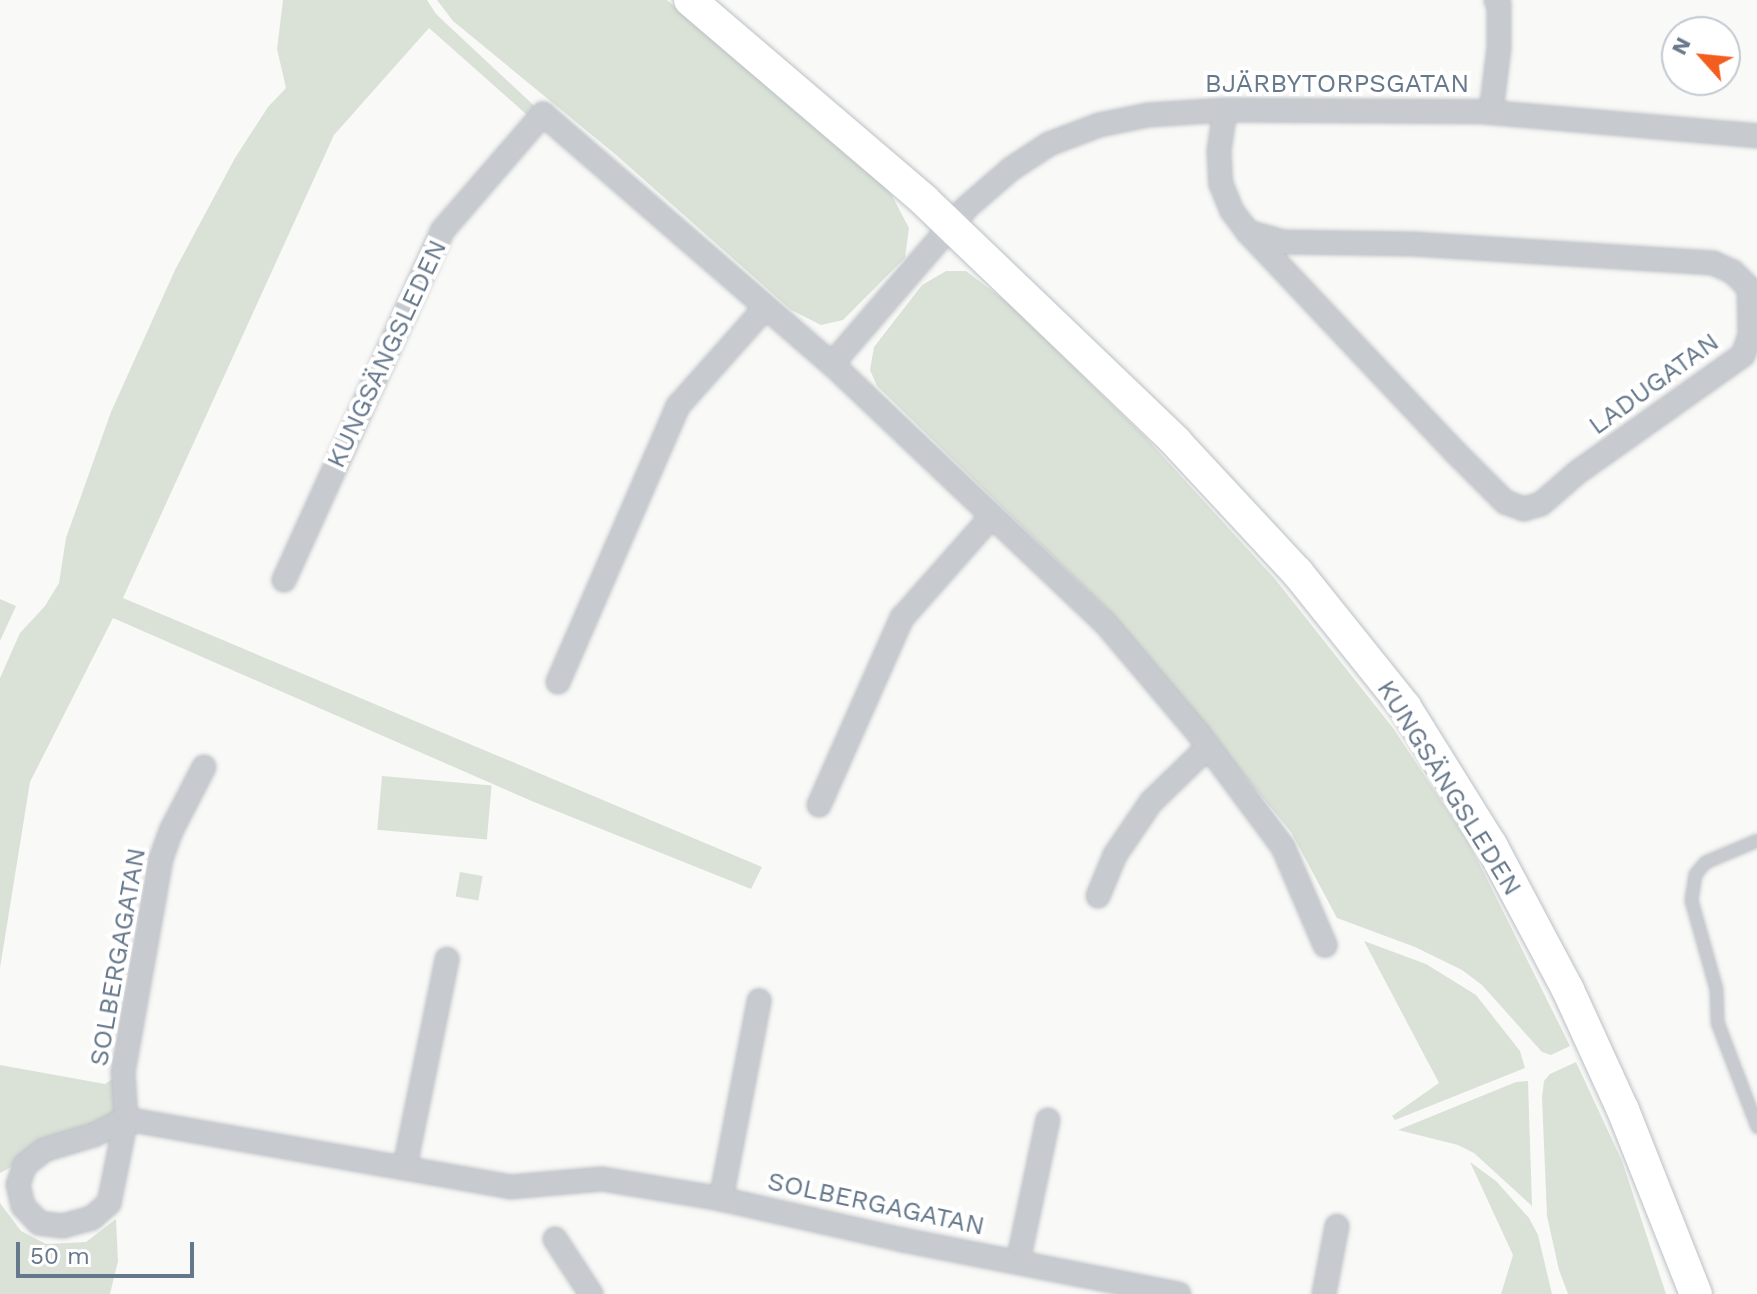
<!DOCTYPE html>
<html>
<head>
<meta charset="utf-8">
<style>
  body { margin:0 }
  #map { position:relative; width:1757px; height:1294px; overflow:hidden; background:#f9f9f7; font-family:"Work Sans",sans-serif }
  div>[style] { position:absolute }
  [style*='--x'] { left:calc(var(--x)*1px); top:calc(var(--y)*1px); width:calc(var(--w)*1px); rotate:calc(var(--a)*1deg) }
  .green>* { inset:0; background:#dae2d7; transform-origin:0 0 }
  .roads { filter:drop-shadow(0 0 2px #bbc0c5) drop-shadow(0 0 2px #bbc0c5) }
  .lane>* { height:11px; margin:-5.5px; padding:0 5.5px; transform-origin:5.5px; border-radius:5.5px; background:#c7cbcf }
  .street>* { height:22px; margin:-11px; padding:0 11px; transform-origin:11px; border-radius:11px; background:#c7cbcf }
  .secondary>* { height:32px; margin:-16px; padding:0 16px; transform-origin:16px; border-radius:16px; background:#fff }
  span { translate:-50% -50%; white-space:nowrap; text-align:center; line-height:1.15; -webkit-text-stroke:8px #fff; paint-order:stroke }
  .street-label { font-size:26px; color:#66788b }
  .north { position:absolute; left:1661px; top:16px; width:80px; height:80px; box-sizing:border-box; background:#fff; border:2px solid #c2c9d1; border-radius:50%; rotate:297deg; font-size:22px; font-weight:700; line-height:32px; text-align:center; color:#66788b }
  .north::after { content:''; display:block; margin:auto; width:28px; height:36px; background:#f35d1d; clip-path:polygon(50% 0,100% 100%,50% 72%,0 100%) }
  .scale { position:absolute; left:16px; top:1242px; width:178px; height:36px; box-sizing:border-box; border:4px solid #66788b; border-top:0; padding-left:10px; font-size:24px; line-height:28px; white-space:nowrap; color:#66788b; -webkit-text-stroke:6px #fff; paint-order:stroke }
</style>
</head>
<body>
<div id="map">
  <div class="green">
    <i style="clip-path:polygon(283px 0,427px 0,436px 14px,543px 114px,535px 122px,429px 28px,334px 135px,123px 598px,762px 867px,751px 889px,534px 802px,113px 618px,30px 782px,0 968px,0 678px,20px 633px,45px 606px,59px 583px,66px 538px,111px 412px,175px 270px,235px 158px,268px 107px,286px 88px,277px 49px)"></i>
    <i style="clip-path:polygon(437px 0,667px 0,889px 190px,909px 228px,905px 258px,843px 320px,821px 325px,791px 310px,615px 154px,453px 21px)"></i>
    <i style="clip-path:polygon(946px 271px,966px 271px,1008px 303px,1147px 439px,1275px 579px,1393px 728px,1468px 841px,1570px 1046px,1551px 1055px,1542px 1052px,1482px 985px,1462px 970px,1415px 947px,1337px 918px,1291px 832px,1105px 607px,877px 386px,870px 370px,874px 347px,922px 285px)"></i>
    <i style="clip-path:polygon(0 599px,16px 606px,0 641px)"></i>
    <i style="left:382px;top:776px;width:110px;height:54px;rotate:5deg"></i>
    <i style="left:460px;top:872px;width:23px;height:25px;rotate:10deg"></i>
    <i style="clip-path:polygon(1364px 941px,1426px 964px,1476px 995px,1520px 1051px,1525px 1068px,1395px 1120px,1392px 1116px,1439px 1083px)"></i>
    <i style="clip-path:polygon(1576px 1062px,1622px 1161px,1666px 1294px,1568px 1294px,1559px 1270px,1547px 1216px,1542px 1097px,1544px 1081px,1550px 1074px)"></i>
    <i style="clip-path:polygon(0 1065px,105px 1084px,123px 1072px,126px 1119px,44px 1150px,0 1173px)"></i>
    <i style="clip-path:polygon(1528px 1081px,1532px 1206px,1474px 1153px,1458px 1145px,1398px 1130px,1516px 1082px)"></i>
    <i style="clip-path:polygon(1470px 1162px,1496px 1181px,1529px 1218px,1538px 1235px,1552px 1294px,1501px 1294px,1513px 1255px)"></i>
    <i style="clip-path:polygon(0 1203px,21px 1231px,46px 1244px,86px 1242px,116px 1219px,118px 1261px,110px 1294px,0 1294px)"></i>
  </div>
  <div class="roads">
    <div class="lane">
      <i style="--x:1757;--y:840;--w:56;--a:157.1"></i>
      <i style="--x:1705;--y:862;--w:16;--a:130"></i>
      <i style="--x:1695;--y:874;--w:26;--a:99"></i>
      <i style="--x:1691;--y:900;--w:92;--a:74.3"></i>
      <i style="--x:1716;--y:989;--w:33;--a:88"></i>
      <i style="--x:1717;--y:1022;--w:112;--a:69.1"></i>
    </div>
    <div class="street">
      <i style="--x:1225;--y:110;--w:41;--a:98.3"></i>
      <i style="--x:1219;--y:151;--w:33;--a:87"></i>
      <i style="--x:1221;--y:184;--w:29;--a:68"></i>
      <i style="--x:1232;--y:211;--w:26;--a:53"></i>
      <i style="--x:1248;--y:232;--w:35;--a:16"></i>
      <i style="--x:1282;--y:242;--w:131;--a:0.9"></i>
      <i style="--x:1413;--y:244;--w:301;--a:3.6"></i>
      <i style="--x:1713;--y:263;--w:22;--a:24"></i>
      <i style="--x:1733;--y:272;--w:23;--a:45"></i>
      <i style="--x:1749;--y:288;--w:47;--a:88.8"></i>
      <i style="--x:1750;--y:335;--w:21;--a:109"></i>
      <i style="--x:1743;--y:355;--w:201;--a:144.7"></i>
      <i style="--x:1579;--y:471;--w:50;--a:139"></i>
      <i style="--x:1541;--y:504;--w:18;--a:164"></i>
      <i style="--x:1524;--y:509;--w:20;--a:-160"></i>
      <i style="--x:1505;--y:502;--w:71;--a:-135"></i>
      <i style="--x:1455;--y:452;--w:302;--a:-133.3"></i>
      <i style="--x:1491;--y:112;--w:64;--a:-82.9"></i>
      <i style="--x:1499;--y:48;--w:44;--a:-90"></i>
      <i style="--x:1499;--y:4;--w:5;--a:-127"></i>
      <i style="--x:832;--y:364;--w:206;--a:-49.3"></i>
      <i style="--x:966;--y:208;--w:60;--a:-40.9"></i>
      <i style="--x:1011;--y:169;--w:45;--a:-33.3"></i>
      <i style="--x:1049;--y:144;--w:53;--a:-20.8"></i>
      <i style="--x:1099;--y:125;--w:50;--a:-11.5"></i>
      <i style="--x:1148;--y:115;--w:77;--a:-3.7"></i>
      <i style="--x:1225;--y:110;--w:260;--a:0.4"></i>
      <i style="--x:1485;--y:112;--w:273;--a:5"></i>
      <i style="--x:284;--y:580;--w:383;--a:-65.6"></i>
      <i style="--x:442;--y:231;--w:155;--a:-49.2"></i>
      <i style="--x:543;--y:114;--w:382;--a:40.9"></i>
      <i style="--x:832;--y:364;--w:378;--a:43.5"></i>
      <i style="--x:1106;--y:624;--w:143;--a:49.8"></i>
      <i style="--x:1198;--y:733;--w:142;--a:53.3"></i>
      <i style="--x:1283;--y:847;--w:107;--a:66.8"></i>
      <i style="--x:558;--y:682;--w:301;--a:-66.5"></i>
      <i style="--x:678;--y:406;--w:132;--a:-48.4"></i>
      <i style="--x:204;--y:767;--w:72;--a:117.3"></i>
      <i style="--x:171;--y:831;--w:30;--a:110"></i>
      <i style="--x:161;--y:859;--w:216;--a:100.1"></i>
      <i style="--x:123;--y:1072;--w:47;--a:86.3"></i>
      <i style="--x:126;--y:1119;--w:86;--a:101.4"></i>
      <i style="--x:109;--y:1203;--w:23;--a:139"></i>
      <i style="--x:92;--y:1218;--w:30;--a:165"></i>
      <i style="--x:63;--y:1226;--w:24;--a:-173"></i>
      <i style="--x:39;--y:1223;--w:23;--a:-133"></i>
      <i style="--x:23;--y:1206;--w:22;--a:-103"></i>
      <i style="--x:18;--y:1185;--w:21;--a:-71"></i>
      <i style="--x:25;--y:1165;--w:24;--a:-38"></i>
      <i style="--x:44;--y:1150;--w:52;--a:-16.7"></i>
      <i style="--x:94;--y:1135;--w:36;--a:-27"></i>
      <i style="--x:126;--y:1119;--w:390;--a:10"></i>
      <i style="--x:510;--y:1187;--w:92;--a:-5"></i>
      <i style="--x:602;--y:1179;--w:121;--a:9.5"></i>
      <i style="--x:721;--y:1199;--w:187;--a:12.7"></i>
      <i style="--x:903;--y:1240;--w:281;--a:11.1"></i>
      <i style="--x:819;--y:805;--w:205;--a:-66.1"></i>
      <i style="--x:902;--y:618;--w:136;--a:-48.6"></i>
      <i style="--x:1098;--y:896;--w:44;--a:-67.5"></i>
      <i style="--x:1115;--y:855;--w:64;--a:-55.8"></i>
      <i style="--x:1151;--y:802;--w:79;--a:-44"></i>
      <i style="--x:405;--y:1166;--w:211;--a:-78.5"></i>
      <i style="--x:721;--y:1199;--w:202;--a:-79.1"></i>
      <i style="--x:555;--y:1239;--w:66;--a:56.8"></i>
      <i style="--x:1018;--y:1262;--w:145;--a:-78.1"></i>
      <i style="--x:1324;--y:1294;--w:69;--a:-79.2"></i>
    </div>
    <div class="secondary">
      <i style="--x:690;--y:0;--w:308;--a:40.5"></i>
      <i style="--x:924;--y:200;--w:349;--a:43.8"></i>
      <i style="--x:1176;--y:442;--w:178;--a:47.1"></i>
      <i style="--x:1297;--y:572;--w:173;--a:51.3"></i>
      <i style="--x:1405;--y:707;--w:163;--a:58.1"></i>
      <i style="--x:1491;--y:845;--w:164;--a:62"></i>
      <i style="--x:1568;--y:990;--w:132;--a:65.4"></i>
      <i style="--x:1623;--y:1110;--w:198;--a:68.4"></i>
    </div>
  </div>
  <div class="street-label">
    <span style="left:1337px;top:84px">BJÄRBYTORPSGATAN</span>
    <span style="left:387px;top:354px;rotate:-65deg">KUNGSÄNGSLEDEN</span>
    <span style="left:1654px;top:384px;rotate:-36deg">LADUGATAN</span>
    <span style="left:1449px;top:788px;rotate:58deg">KUNGSÄNGSLEDEN</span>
    <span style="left:118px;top:957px;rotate:-80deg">SOLBERGAGATAN</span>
    <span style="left:876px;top:1204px;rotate:12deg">SOLBERGAGATAN</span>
  </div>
  <div class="north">N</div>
  <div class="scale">50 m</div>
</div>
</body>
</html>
